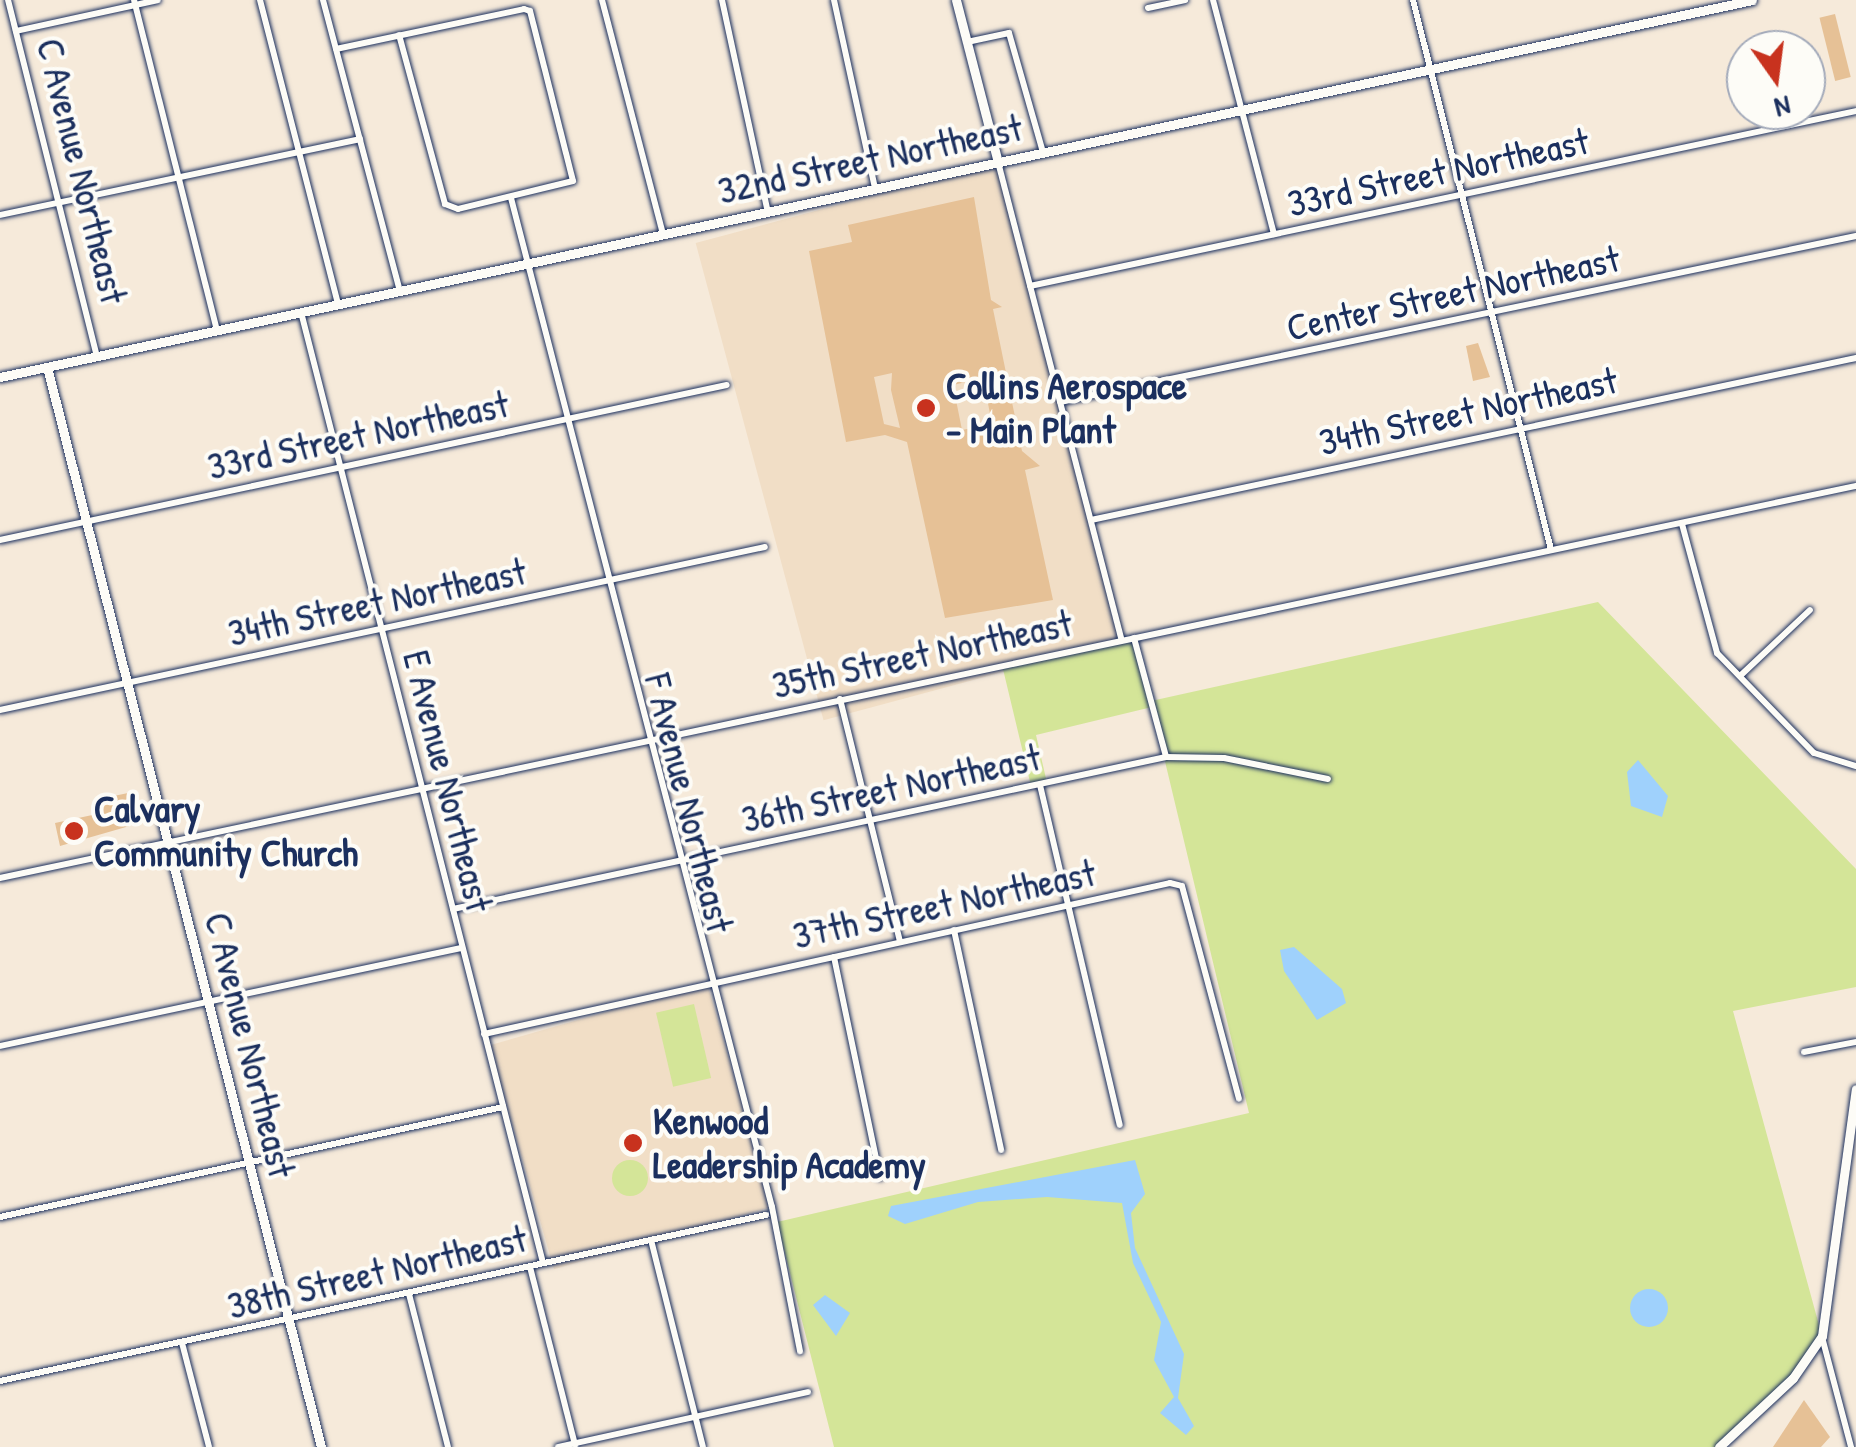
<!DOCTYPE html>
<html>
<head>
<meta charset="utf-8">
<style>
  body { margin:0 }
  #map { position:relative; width:1856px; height:1447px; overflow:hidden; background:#f6eada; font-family:"Patrick Hand",sans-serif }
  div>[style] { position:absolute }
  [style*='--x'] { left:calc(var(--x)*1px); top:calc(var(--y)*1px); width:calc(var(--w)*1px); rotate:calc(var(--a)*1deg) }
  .built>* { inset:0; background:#f1dec6; transform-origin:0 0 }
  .green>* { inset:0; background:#d4e598; transform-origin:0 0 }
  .round { border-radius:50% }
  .water>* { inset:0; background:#9fd1fc }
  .building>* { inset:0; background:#e6c196; transform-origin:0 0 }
  .roads { filter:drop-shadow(0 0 2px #1b2f5e) drop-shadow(0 0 2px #1b2f5e) }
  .street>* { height:6px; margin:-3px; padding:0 3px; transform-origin:3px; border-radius:3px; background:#fdfcf7 }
  .secondary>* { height:9px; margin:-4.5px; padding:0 4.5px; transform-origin:4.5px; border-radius:4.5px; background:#fdfcf7 }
  .dots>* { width:28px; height:28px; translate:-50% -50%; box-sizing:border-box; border:5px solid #fdfcf7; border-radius:50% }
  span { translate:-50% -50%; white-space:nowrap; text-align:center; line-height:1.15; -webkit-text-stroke:8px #fdfcf7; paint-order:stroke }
  .street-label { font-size:38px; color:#1b2f5e }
  .poi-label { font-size:38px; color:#1b2f5e; font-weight:700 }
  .left { translate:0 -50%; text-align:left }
  .north { position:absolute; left:1726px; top:30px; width:100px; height:100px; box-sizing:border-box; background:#fdfcf7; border:2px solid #a3aaba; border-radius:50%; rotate:166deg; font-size:28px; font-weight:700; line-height:40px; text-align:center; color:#1b2f5e }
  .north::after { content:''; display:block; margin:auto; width:35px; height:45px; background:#c8321e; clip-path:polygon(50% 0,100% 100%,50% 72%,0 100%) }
</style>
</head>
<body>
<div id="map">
  <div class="built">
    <i style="left:998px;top:162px;width:494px;height:313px;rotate:75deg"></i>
    <i style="left:707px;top:983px;width:233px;height:226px;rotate:74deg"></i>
  </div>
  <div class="green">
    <i style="clip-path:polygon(1598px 602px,1856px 869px,1856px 987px,1733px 1011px,1822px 1336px,1813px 1355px,1719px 1447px,834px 1447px,777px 1222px,1249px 1113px,1152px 707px,1036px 735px,1047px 783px,1031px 786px,1002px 665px,1134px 637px,1151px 701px)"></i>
    <i style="left:694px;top:1004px;width:76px;height:39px;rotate:77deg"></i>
    <i class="round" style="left:612px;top:1160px;width:36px;height:36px"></i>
  </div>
  <div class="water">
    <i style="clip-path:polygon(1638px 760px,1668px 796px,1662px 817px,1631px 806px,1627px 772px)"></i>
    <i style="clip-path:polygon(1294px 947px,1342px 989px,1346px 1003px,1317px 1020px,1284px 971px,1280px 950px)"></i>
    <i style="clip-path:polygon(1135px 1160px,1145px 1194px,1131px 1213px,1135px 1248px,1184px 1354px,1178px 1398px,1194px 1426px,1186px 1435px,1160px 1413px,1174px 1397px,1154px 1360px,1161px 1322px,1133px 1263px,1122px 1203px,1047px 1197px,978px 1202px,905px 1224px,888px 1216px,891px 1206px)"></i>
    <i class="round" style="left:1630px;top:1289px;width:38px;height:38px"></i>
    <i style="clip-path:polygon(825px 1295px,850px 1313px,836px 1336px,813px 1305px)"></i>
  </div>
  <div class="building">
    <i style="left:1835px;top:14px;width:65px;height:16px;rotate:76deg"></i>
    <i style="clip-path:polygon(evenodd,974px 197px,991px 300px,1002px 307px,993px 309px,1022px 451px,1040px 466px,1025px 470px,1053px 600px,945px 618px,907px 442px,885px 435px,846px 442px,809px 251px,852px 242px,848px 225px,974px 197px,892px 373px,891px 390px,900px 428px,884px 424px,874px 377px,892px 373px,974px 197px,983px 378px,992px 424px,962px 430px,953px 385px,983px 378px)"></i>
    <i style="clip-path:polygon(1478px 343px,1490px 377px,1473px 381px,1466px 346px)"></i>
    <i style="clip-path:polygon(133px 792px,140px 823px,60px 846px,55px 823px,97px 814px,94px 800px)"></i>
    <i style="clip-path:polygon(1804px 1400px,1830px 1437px,1821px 1447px,1773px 1447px)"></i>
  </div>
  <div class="roads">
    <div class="street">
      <i style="--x:8;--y:0;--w:367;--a:76"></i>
      <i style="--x:134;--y:0;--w:340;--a:75.9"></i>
      <i style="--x:260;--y:0;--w:314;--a:75.6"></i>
      <i style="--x:323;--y:0;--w:301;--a:75.2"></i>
      <i style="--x:602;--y:0;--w:242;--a:75.4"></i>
      <i style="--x:722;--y:0;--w:217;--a:77.8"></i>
      <i style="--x:834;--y:0;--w:192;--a:77.7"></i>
      <i style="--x:1213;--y:0;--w:242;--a:75.4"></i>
      <i style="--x:1413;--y:0;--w:567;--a:75.91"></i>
      <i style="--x:1148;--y:8;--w:38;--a:-12"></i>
      <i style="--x:16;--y:31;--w:145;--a:-12.3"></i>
      <i style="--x:967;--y:42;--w:43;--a:-12.1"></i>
      <i style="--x:1009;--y:33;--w:124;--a:74.1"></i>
      <i style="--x:336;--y:49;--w:192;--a:-12"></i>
      <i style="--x:524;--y:9;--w:6;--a:18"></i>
      <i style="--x:530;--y:11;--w:175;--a:75.8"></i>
      <i style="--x:573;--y:181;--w:118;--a:166.3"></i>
      <i style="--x:458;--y:209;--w:14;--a:-159"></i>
      <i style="--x:445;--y:204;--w:175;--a:-105.2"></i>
      <i style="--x:998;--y:162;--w:494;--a:75.5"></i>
      <i style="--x:511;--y:198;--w:1042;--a:75.5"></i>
      <i style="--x:772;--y:1207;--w:147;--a:79"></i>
      <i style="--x:0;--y:215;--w:368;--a:-11.9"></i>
      <i style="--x:1030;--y:286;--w:844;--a:-11.96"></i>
      <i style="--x:301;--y:312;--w:981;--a:75.72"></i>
      <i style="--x:1060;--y:402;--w:813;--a:-11.78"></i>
      <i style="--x:1091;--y:520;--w:782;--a:-11.96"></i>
      <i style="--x:1682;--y:524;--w:134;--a:74.8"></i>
      <i style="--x:1717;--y:653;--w:139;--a:45.9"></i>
      <i style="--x:1814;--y:753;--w:44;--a:17.2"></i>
      <i style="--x:0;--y:540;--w:743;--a:-12.04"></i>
      <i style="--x:1134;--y:638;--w:123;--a:74.9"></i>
      <i style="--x:1740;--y:676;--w:96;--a:-43.3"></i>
      <i style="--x:840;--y:699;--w:250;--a:76.1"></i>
      <i style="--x:0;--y:710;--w:782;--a:-12.03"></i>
      <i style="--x:1040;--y:785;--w:349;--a:76.8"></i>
      <i style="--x:0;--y:878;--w:1897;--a:-11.93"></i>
      <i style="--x:453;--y:909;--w:729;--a:-12.03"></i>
      <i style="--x:1166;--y:757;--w:58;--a:1"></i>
      <i style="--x:1224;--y:758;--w:106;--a:11.4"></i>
      <i style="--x:954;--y:930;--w:225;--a:77.9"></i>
      <i style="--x:834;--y:957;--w:225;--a:78.2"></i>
      <i style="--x:484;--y:1034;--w:702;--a:-12.41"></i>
      <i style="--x:1170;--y:883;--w:12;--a:14"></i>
      <i style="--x:1182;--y:886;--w:220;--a:75"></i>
      <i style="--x:0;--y:1046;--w:472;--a:-12"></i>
      <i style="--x:1804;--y:1052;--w:53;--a:-10.9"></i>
      <i style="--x:0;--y:1217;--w:515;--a:-12.34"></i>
      <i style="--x:651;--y:1240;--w:213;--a:75.9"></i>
      <i style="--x:530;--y:1267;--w:184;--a:75.8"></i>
      <i style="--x:409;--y:1294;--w:158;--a:75.7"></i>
      <i style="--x:1822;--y:1337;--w:114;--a:75.2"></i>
      <i style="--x:182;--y:1343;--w:107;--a:75.4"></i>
      <i style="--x:0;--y:1381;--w:784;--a:-12.23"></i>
      <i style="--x:558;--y:1447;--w:256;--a:-12.4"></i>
    </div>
    <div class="secondary">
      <i style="--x:956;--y:0;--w:167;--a:75.5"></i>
      <i style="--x:47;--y:367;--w:1114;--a:75.76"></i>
      <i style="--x:0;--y:377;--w:1792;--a:-12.14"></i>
      <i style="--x:1719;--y:1447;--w:101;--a:-43"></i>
      <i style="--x:1793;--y:1378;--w:51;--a:-55.4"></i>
      <i style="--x:1822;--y:1336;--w:249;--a:-82.2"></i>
    </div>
  </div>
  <div class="dots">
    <i style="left:926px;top:408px;background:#c8321e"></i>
    <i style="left:74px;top:831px;background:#c8321e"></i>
    <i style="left:633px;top:1143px;background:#c8321e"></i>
  </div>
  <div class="street-label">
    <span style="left:870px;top:159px;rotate:-12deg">32nd Street Northeast</span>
    <span style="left:82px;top:171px;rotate:76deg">C Avenue Northeast</span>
    <span style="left:1438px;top:172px;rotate:-12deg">33rd Street Northeast</span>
    <span style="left:1453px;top:293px;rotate:-12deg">Center Street Northeast</span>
    <span style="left:1468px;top:411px;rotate:-12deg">34th Street Northeast</span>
    <span style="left:358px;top:435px;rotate:-12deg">33rd Street Northeast</span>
    <span style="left:377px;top:602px;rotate:-12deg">34th Street Northeast</span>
    <span style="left:922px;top:654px;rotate:-12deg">35th Street Northeast</span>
    <span style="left:448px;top:781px;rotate:76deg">E Avenue Northeast</span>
    <span style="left:891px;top:788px;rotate:-12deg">36th Street Northeast</span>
    <span style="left:689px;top:803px;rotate:76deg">F Avenue Northeast</span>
    <span style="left:944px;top:904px;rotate:-12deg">37th Street Northeast</span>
    <span style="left:250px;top:1045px;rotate:76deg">C Avenue Northeast</span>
    <span style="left:377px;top:1272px;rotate:-13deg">38th Street Northeast</span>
  </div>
  <div class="poi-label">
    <span class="left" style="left:946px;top:408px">Collins Aerospace<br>- Main Plant</span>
    <span class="left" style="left:94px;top:831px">Calvary<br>Community Church</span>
    <span class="left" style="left:653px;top:1143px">Kenwood<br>Leadership Academy</span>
  </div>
  <div class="north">N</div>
</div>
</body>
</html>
